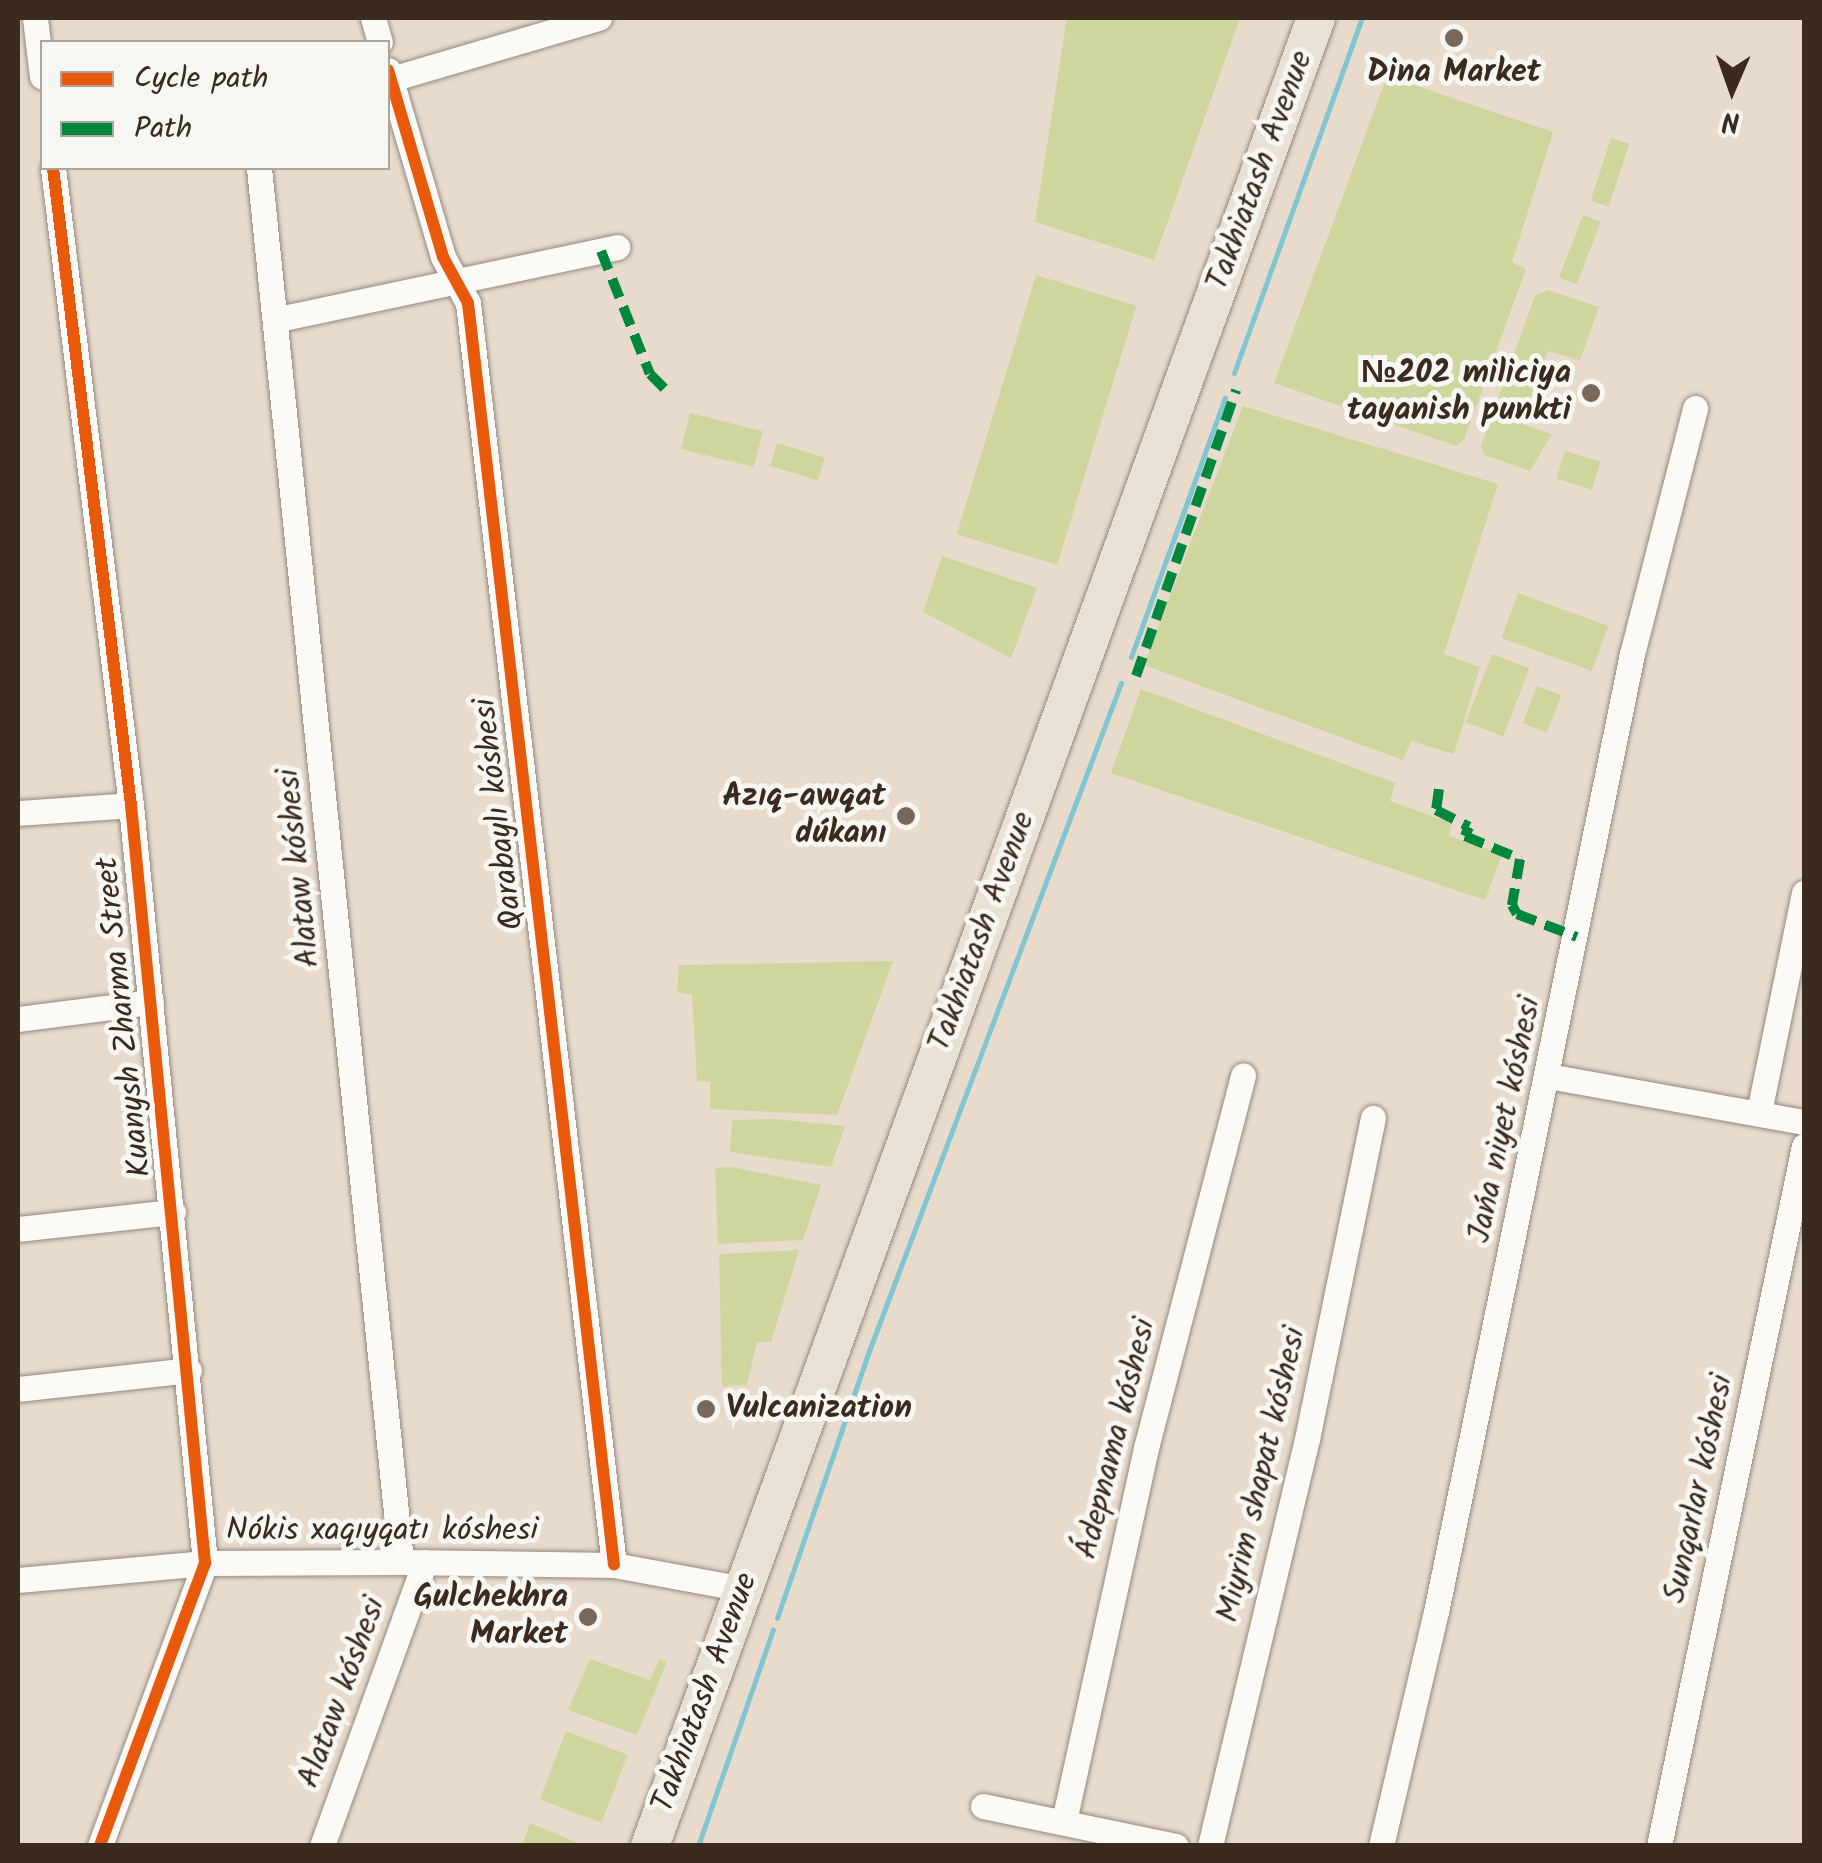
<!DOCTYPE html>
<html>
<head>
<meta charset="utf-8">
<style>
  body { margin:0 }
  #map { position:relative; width:1822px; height:1863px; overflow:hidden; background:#e8dbcc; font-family:Kalam,sans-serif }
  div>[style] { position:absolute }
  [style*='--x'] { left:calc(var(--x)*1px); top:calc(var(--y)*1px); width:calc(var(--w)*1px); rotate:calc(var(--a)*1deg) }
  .green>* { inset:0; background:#cfd69d; transform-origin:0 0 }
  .stream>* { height:5px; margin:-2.5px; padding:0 2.5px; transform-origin:2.5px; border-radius:2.5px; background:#80c5d0 }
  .roads { filter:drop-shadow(0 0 2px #928980) drop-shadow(0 0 2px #928980) }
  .minor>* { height:25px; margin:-12.5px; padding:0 12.5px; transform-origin:12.5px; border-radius:12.5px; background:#fcfaf7 }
  .highway>* { height:38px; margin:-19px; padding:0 19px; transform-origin:19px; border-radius:19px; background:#e9e1d4 }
  .quiet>* { height:10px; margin-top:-5px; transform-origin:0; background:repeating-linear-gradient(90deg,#00873e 0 20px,transparent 0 30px) }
  .cycleway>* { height:12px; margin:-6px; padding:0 6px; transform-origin:6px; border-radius:6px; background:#e8590c }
  .dots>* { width:28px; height:28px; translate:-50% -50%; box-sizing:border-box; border:5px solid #f6f6f2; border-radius:50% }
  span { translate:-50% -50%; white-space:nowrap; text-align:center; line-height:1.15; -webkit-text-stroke:10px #f6f6f2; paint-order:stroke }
  .poi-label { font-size:32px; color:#3b2a1e; font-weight:700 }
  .right { translate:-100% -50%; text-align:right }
  .left { translate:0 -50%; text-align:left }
  .street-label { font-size:32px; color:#3b2a1e }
  .frame { position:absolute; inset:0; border:20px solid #3b2a1e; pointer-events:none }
  .legend { position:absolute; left:40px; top:40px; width:350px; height:130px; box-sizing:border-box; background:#f6f6f2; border:2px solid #aba49d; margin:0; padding:12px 18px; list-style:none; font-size:30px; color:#3b2a1e }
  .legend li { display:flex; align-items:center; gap:20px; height:50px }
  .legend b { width:50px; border:2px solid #aba49d }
  .north { position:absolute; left:1682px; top:40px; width:100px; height:100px; -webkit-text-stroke:8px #f6f6f2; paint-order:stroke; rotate:182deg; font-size:28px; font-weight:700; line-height:40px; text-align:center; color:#3b2a1e }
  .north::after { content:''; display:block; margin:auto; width:35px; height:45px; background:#3b2a1e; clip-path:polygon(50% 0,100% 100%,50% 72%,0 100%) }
</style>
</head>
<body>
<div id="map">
  <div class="green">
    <i style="clip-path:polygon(1067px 18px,1240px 18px,1154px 260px,1035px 222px)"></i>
    <i style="clip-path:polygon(1387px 76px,1553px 132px,1512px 262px,1526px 269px,1464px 440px,1456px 446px,1274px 383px)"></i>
    <i style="left:1611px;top:138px;width:19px;height:66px;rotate:18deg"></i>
    <i style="left:1583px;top:215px;width:19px;height:67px;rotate:21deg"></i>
    <i style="left:1036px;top:275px;width:105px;height:271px;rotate:17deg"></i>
    <i style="clip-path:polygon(1548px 290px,1599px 307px,1580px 360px,1548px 351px,1522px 424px,1552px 434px,1530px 471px,1484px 455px,1481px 446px,1535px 296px)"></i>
    <i style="clip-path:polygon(1243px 406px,1498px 484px,1444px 654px,1480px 667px,1454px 754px,1411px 741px,1403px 760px,1144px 665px)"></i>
    <i style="left:690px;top:413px;width:75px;height:37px;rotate:14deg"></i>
    <i style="left:777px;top:443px;width:50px;height:24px;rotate:17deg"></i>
    <i style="left:1565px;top:451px;width:37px;height:29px;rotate:17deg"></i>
    <i style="clip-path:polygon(942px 556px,1037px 588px,1011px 658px,923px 612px)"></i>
    <i style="left:1518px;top:593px;width:96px;height:48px;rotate:20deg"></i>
    <i style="left:1492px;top:654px;width:40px;height:73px;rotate:21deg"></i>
    <i style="left:1537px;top:686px;width:26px;height:40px;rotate:21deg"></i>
    <i style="clip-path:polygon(1141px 689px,1395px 783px,1390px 801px,1452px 823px,1449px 836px,1502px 854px,1485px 900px,1111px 773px)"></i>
    <i style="clip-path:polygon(893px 961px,837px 1115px,710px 1109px,710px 1082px,697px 1081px,692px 995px,677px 992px,679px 965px)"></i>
    <i style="clip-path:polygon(774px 1119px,845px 1126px,831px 1167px,730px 1152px,732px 1120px)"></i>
    <i style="clip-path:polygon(732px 1167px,821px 1185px,803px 1240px,718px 1244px,715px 1168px)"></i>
    <i style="clip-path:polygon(799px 1250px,771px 1342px,757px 1342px,747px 1385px,722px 1386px,719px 1254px)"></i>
    <i style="clip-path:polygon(590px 1659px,650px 1680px,659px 1659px,667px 1662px,637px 1735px,568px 1710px)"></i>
    <i style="left:566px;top:1731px;width:66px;height:73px;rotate:21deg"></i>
    <i style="clip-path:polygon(530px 1823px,583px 1845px,522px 1845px)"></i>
  </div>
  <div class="stream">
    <i style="--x:1234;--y:373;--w:377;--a:-70.2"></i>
    <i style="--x:1131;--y:657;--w:276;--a:-70.1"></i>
    <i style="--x:777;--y:1618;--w:282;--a:-71"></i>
    <i style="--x:869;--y:1351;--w:714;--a:-69.33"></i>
    <i style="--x:698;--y:1846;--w:229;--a:-70.9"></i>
  </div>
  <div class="roads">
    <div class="minor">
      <i style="--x:35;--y:18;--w:59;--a:83.2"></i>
      <i style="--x:373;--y:18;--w:25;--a:74"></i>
      <i style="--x:388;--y:70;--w:195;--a:73.6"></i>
      <i style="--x:443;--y:257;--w:52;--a:61.5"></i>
      <i style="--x:468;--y:303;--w:1270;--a:83.4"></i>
      <i style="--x:388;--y:80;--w:220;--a:-16.4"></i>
      <i style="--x:53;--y:168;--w:642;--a:83.02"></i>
      <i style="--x:131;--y:805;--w:762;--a:84.42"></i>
      <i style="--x:205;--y:1563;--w:302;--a:110.4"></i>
      <i style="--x:259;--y:168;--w:1401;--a:84.18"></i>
      <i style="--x:279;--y:319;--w:346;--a:-12"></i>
      <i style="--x:18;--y:813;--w:113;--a:-4"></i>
      <i style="--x:18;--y:1019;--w:134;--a:-7.3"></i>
      <i style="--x:1548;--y:1076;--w:260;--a:10.2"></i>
      <i style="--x:1759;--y:1112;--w:224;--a:-78.4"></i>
      <i style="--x:18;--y:1229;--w:156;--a:-6.3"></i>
      <i style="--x:18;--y:1389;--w:172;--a:-6.3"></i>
      <i style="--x:18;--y:1580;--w:188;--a:-5.2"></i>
      <i style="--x:205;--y:1563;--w:196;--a:-0.3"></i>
      <i style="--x:401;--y:1562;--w:213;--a:0.8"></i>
      <i style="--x:614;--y:1565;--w:132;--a:10.5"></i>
      <i style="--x:983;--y:1806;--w:197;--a:11.7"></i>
      <i style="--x:1064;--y:1821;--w:382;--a:-77.6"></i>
      <i style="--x:1146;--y:1448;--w:385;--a:-75.4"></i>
      <i style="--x:322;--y:1846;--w:302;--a:-70.1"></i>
      <i style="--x:1210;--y:1846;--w:418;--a:-76.6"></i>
      <i style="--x:1307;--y:1439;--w:328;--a:-78.4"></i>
      <i style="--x:1381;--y:1846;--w:240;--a:-76.8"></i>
      <i style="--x:1436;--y:1612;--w:978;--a:-78.44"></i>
      <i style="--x:1632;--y:654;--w:254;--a:-75.6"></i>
      <i style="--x:1659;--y:1846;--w:715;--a:-78.3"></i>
    </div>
    <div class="highway">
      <i style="--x:650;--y:1846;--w:1946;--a:-69.98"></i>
    </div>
  </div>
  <div class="quiet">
    <i style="--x:601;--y:251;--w:132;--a:68.3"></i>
    <i style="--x:650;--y:374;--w:25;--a:45"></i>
    <i style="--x:1136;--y:676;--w:303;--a:-70.7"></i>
    <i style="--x:1439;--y:789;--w:21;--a:98"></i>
    <i style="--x:1436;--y:810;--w:37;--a:27"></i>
    <i style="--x:1469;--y:827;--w:10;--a:114"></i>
    <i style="--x:1465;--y:836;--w:60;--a:22.7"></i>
    <i style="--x:1520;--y:859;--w:47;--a:99.9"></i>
    <i style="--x:1512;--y:905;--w:10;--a:61"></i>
    <i style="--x:1517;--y:914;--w:64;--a:21"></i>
  </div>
  <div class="cycleway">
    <i style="--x:388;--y:70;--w:195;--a:73.6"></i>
    <i style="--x:443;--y:257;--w:52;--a:61.5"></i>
    <i style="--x:468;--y:303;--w:1270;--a:83.4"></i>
    <i style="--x:53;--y:168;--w:642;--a:83.02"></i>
    <i style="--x:131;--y:805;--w:762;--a:84.42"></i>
    <i style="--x:205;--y:1563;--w:302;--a:110.4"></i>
  </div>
  <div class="dots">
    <i style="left:1454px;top:38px;background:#78685b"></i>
    <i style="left:1591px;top:393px;background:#78685b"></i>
    <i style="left:906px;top:816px;background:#78685b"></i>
    <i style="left:706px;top:1409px;background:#78685b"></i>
    <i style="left:588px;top:1617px;background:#78685b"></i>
  </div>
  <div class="poi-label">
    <span style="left:1454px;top:73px">Dina Market</span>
    <span class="right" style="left:1571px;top:393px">№202 miliciya<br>tayanish punkti</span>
    <span class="right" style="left:886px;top:816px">Azıq-awqat<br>dúkanı</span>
    <span class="left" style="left:726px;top:1409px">Vulcanization</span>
    <span class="right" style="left:568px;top:1617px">Gulchekhra<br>Market</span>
  </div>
  <div class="street-label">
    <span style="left:1261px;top:171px;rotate:-70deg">Takhiatash Avenue</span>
    <span style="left:500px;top:814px;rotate:-97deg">Qarabaylı kóshesi</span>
    <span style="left:300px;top:868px;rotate:-96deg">Alataw kóshesi</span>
    <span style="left:983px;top:932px;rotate:-70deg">Takhiatash Avenue</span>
    <span style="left:125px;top:1017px;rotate:-96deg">Kuanysh Zharma Street</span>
    <span style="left:1506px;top:1120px;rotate:-78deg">Jańa niyet kóshesi</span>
    <span style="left:1117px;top:1439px;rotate:-76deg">Ádepnama kóshesi</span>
    <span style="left:1263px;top:1475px;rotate:-77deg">Miyrim shapat kóshesi</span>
    <span style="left:1700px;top:1489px;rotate:-78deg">Sunqarlar kóshesi</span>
    <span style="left:382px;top:1531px">Nókis xaqıyqatı kóshesi</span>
    <span style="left:343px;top:1693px;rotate:-70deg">Alataw kóshesi</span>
    <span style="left:706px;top:1693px;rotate:-70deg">Takhiatash Avenue</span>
  </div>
  <div class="frame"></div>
  <ul class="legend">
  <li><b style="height:12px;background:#e8590c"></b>Cycle path</li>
  <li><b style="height:12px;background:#00873e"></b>Path</li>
  </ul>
  <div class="north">N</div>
</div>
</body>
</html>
